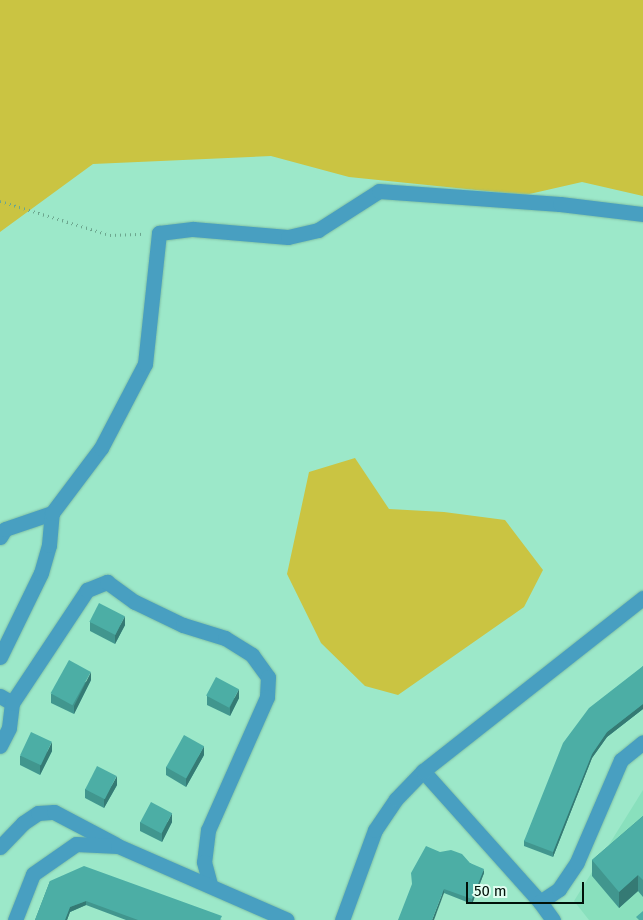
<!DOCTYPE html>
<html>
<head>
<meta charset="utf-8">
<style>
  body { margin:0 }
  #map { position:relative; width:643px; height:920px; overflow:hidden; background:#9ce8c9; font-family:"Fira Sans",sans-serif }
  div>[style] { position:absolute }
  [style*='--x'] { left:calc(var(--x)*1px); top:calc(var(--y)*1px); width:calc(var(--w)*1px); rotate:calc(var(--a)*1deg) }
  .built>* { inset:0; background:#89e0bd }
  .green>* { inset:0; background:#cac442 }
  .path>* { height:3px; margin-top:-1.5px; transform-origin:0; background:repeating-linear-gradient(90deg,#6ca68e 0 1px,transparent 0 5px) }
  .roads { filter:drop-shadow(0 0 1px #80c1a6) drop-shadow(0 0 1px #80c1a6) }
  .minor>* { height:15px; margin:-7.5px; padding:0 7.5px; transform-origin:7.5px; border-radius:7.5px; background:#489fc1 }
  .wall>* { inset:0; background:#41968e }
  .shaded-wall>* { inset:0; background:#357a74 }
  .building>* { inset:0; background:#4caea5; transform-origin:0 0 }
  span { translate:-50% -50%; white-space:nowrap; text-align:center; line-height:1.15; -webkit-text-stroke:4px #e1fef1; paint-order:stroke }
  .scale { position:absolute; left:466px; top:882px; width:118px; height:22px; box-sizing:border-box; border:2px solid #001109; border-top:0; padding-left:6px; font-size:15px; line-height:18px; white-space:nowrap; color:#001109; -webkit-text-stroke:4px #e1fef1; paint-order:stroke }
</style>
</head>
<body>
<div id="map">
  <div class="built">
    <i style="clip-path:polygon(643px 790px,643px 920px,589px 920px,574px 901px)"></i>
  </div>
  <div class="green">
    <i style="clip-path:polygon(0 0,643px 0,643px 196px,582px 182px,525px 195px,349px 177px,271px 156px,93px 164px,0 232px)"></i>
    <i style="clip-path:polygon(355px 458px,389px 509px,444px 512px,505px 520px,543px 570px,524px 607px,398px 695px,365px 686px,321px 643px,287px 574px,309px 472px)"></i>
  </div>
  <div class="path">
    <i style="--x:0;--y:201;--w:115;--a:17.2"></i>
    <i style="--x:110;--y:235;--w:35;--a:-2"></i>
  </div>
  <div class="roads">
    <div class="minor">
      <i style="--x:0;--y:537;--w:9;--a:-58"></i>
      <i style="--x:5;--y:529;--w:50;--a:-18.8"></i>
      <i style="--x:0;--y:657;--w:93;--a:-64"></i>
      <i style="--x:41;--y:573;--w:29;--a:-74"></i>
      <i style="--x:49;--y:545;--w:32;--a:-85"></i>
      <i style="--x:52;--y:513;--w:81;--a:-53"></i>
      <i style="--x:101;--y:448;--w:95;--a:-62.4"></i>
      <i style="--x:145;--y:364;--w:132;--a:-83.9"></i>
      <i style="--x:159;--y:233;--w:34;--a:-7"></i>
      <i style="--x:193;--y:229;--w:95;--a:4.8"></i>
      <i style="--x:288;--y:237;--w:31;--a:-13"></i>
      <i style="--x:318;--y:230;--w:72;--a:-32.6"></i>
      <i style="--x:379;--y:191;--w:181;--a:4.1"></i>
      <i style="--x:560;--y:204;--w:84;--a:6.9"></i>
      <i style="--x:0;--y:696;--w:14;--a:30"></i>
      <i style="--x:12;--y:703;--w:25;--a:97"></i>
      <i style="--x:9;--y:728;--w:20;--a:117"></i>
      <i style="--x:12;--y:703;--w:136;--a:-56.4"></i>
      <i style="--x:87;--y:590;--w:22;--a:-22"></i>
      <i style="--x:107;--y:582;--w:34;--a:36"></i>
      <i style="--x:135;--y:602;--w:53;--a:25.6"></i>
      <i style="--x:183;--y:625;--w:44;--a:17.2"></i>
      <i style="--x:225;--y:638;--w:32;--a:32"></i>
      <i style="--x:252;--y:655;--w:27;--a:54"></i>
      <i style="--x:268;--y:677;--w:20;--a:93"></i>
      <i style="--x:267;--y:697;--w:145;--a:113.9"></i>
      <i style="--x:208;--y:830;--w:32;--a:97"></i>
      <i style="--x:204;--y:862;--w:24;--a:75"></i>
      <i style="--x:423;--y:771;--w:176;--a:48.2"></i>
      <i style="--x:540;--y:902;--w:23;--a:-34"></i>
      <i style="--x:559;--y:889;--w:32;--a:-56"></i>
      <i style="--x:577;--y:862;--w:111;--a:-66.7"></i>
      <i style="--x:621;--y:760;--w:28;--a:-39"></i>
      <i style="--x:0;--y:847;--w:33;--a:-46"></i>
      <i style="--x:23;--y:823;--w:18;--a:-34"></i>
      <i style="--x:38;--y:813;--w:16;--a:-4"></i>
      <i style="--x:54;--y:812;--w:69;--a:27.7"></i>
      <i style="--x:540;--y:902;--w:22;--a:54"></i>
      <i style="--x:15;--y:920;--w:49;--a:-68.6"></i>
      <i style="--x:33;--y:874;--w:52;--a:-34.9"></i>
      <i style="--x:76;--y:844;--w:42;--a:2.7"></i>
      <i style="--x:118;--y:846;--w:184;--a:23.6"></i>
      <i style="--x:342;--y:920;--w:96;--a:-69.9"></i>
      <i style="--x:375;--y:830;--w:37;--a:-56"></i>
      <i style="--x:396;--y:799;--w:39;--a:-46"></i>
      <i style="--x:423;--y:771;--w:280;--a:-38.2"></i>
    </div>
  </div>
  <div class="wall">
    <i style="clip-path:polygon(90px 622px,125px 625px,115px 644px,90px 631px)"></i>
    <i style="clip-path:polygon(643px 666px,643px 709px,607px 737px,592px 758px,553px 857px,524px 846px,524px 841px)"></i>
    <i style="clip-path:polygon(91px 680px,74px 714px,51px 703px,51px 694px)"></i>
    <i style="clip-path:polygon(207px 696px,239px 698px,230px 716px,207px 705px)"></i>
    <i style="clip-path:polygon(52px 751px,40px 775px,20px 765px,20px 756px)"></i>
    <i style="clip-path:polygon(204px 755px,186px 787px,166px 775px,166px 767px)"></i>
    <i style="clip-path:polygon(117px 785px,104px 808px,85px 798px,85px 789px)"></i>
    <i style="clip-path:polygon(643px 816px,643px 897px,638px 891px,619px 908px,592px 876px,592px 860px)"></i>
    <i style="clip-path:polygon(140px 822px,172px 822px,162px 842px,140px 831px)"></i>
    <i style="clip-path:polygon(470px 863px,484px 873px,472px 904px,444px 893px,398px 920px)"></i>
    <i style="clip-path:polygon(50px 881px,222px 920px,126px 920px,86px 905px,70px 912px,67px 920px,35px 920px)"></i>
  </div>
  <div class="shaded-wall">
    <i style="clip-path:polygon(125px 616px,125px 625px,115px 644px,115px 635px)"></i>
    <i style="clip-path:polygon(91px 672px,91px 680px,74px 714px,74px 706px)"></i>
    <i style="clip-path:polygon(239px 689px,239px 698px,230px 716px,230px 707px)"></i>
    <i style="clip-path:polygon(643px 704px,643px 709px,607px 737px,592px 758px,553px 857px,553px 852px,592px 754px,607px 732px)"></i>
    <i style="clip-path:polygon(52px 742px,52px 751px,40px 775px,40px 766px)"></i>
    <i style="clip-path:polygon(204px 746px,204px 755px,186px 787px,186px 778px)"></i>
    <i style="clip-path:polygon(117px 776px,117px 785px,104px 808px,104px 799px)"></i>
    <i style="clip-path:polygon(172px 813px,172px 822px,162px 842px,162px 833px)"></i>
    <i style="clip-path:polygon(484px 869px,484px 873px,472px 904px,472px 899px)"></i>
    <i style="clip-path:polygon(638px 875px,638px 891px,619px 908px,619px 892px)"></i>
    <i style="clip-path:polygon(444px 889px,444px 893px,434px 920px,432px 920px)"></i>
    <i style="clip-path:polygon(86px 901px,86px 905px,70px 912px,67px 920px,65px 920px,70px 907px)"></i>
  </div>
  <div class="building">
    <i style="left:99px;top:603px;width:29px;height:21px;rotate:27deg"></i>
    <i style="left:69px;top:660px;width:25px;height:38px;rotate:29deg"></i>
    <i style="clip-path:polygon(643px 666px,643px 704px,607px 732px,592px 754px,553px 852px,524px 841px,563px 743px,589px 708px)"></i>
    <i style="left:216px;top:677px;width:26px;height:21px;rotate:28deg"></i>
    <i style="left:31px;top:732px;width:23px;height:26px;rotate:25deg"></i>
    <i style="left:184px;top:735px;width:23px;height:37px;rotate:29deg"></i>
    <i style="left:97px;top:766px;width:22px;height:26px;rotate:27deg"></i>
    <i style="left:151px;top:802px;width:24px;height:23px;rotate:28deg"></i>
    <i style="clip-path:polygon(643px 816px,643px 880px,638px 875px,619px 892px,592px 860px)"></i>
    <i style="clip-path:polygon(426px 846px,440px 852px,451px 850px,462px 854px,470px 863px,484px 869px,472px 899px,444px 889px,432px 920px,398px 920px,412px 884px,411px 873px)"></i>
    <i style="clip-path:polygon(84px 866px,222px 916px,220px 920px,138px 920px,86px 901px,70px 907px,65px 920px,35px 920px,50px 881px)"></i>
    <i style="clip-path:polygon(643px 911px,643px 920px,639px 920px,636px 917px)"></i>
  </div>
  <div class="scale">50 m</div>
</div>
</body>
</html>
